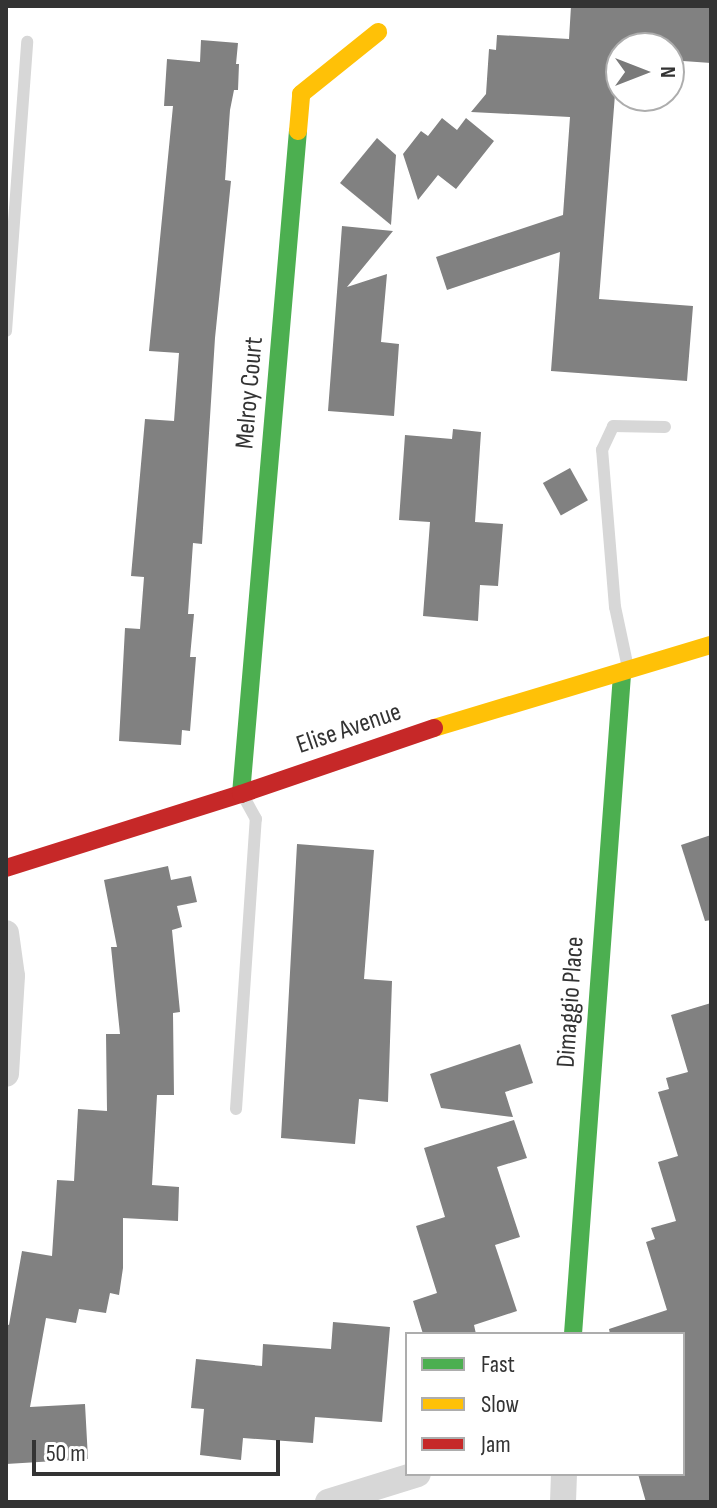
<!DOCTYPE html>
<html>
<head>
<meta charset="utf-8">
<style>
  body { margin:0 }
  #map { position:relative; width:717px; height:1508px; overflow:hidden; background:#fff; font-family:"Sofia Sans Condensed",sans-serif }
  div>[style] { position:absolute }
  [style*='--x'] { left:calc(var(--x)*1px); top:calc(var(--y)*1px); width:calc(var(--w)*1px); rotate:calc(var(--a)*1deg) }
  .building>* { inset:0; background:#818181; transform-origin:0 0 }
  .lane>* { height:12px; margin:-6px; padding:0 6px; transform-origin:6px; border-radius:6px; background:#d7d7d7 }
  .street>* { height:26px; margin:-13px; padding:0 13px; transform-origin:13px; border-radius:13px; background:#d7d7d7 }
  .fast>* { height:18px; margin:-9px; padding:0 9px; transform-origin:9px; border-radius:9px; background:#4caf50 }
  .slow>* { height:18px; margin:-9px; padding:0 9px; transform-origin:9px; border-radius:9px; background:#ffc107 }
  .jam>* { height:18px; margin:-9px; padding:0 9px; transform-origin:9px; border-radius:9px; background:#c62828 }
  span { translate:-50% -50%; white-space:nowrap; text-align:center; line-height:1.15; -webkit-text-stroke:8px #fff; paint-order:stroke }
  .street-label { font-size:26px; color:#333 }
  .frame { position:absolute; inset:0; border:8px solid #333; pointer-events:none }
  .legend { position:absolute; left:405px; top:1332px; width:280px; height:144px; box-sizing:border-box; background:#fff; border:2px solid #adadad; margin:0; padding:10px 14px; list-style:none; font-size:24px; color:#333 }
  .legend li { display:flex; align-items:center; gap:16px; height:40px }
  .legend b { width:40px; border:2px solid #adadad }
  .north { position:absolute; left:605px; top:32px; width:80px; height:80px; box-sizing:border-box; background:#fff; border:2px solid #adadad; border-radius:50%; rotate:90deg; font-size:22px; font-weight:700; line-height:32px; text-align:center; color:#333 }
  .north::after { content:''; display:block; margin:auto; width:28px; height:36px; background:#7a7a7a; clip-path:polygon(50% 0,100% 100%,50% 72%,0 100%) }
  .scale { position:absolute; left:32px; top:1440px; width:248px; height:36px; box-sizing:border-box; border:4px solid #333; border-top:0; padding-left:10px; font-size:24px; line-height:28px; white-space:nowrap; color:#333; -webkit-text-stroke:6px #fff; paint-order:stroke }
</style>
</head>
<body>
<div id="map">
  <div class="building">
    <i style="clip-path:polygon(571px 6px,711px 6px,711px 63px,669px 60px,669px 48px,621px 48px,621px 56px,618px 56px,599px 299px,693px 306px,687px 381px,551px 371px,560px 252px,447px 290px,436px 257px,563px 215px,570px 117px,471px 112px,486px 94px,489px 49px,496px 50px,497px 35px,569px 39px)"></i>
    <i style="clip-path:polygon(201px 40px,238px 43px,236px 64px,239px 64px,238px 90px,234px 90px,230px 110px,225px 180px,231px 181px,215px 338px,202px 544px,193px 543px,188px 614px,194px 614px,190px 657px,196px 657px,190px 731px,182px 730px,181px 745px,119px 741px,125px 628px,140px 629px,144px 577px,131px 576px,145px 419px,174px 421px,179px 353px,149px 351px,173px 106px,164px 106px,167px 59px,200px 62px)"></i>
    <i style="clip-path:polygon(442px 118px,457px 130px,466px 118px,494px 141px,456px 189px,438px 175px,418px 200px,403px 154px,421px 131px,428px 136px)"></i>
    <i style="clip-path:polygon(377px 138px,396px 155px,391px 225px,340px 183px)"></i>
    <i style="clip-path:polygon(342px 226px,393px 231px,347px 287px,387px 274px,381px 342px,399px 344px,394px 416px,328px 411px)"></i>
    <i style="clip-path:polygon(453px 429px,481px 432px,475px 522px,503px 524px,498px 586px,480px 585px,478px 621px,423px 616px,430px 522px,399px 520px,405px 435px,452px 439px)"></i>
    <i style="left:570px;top:468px;width:37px;height:31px;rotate:61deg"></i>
    <i style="clip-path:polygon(711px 835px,711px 920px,705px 921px,681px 845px)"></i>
    <i style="clip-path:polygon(297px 844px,374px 850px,364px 979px,392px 981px,388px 1102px,359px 1099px,355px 1144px,281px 1138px)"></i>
    <i style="clip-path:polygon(168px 866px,171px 880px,191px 876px,197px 902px,177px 906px,182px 927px,172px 930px,180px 1012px,173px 1013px,174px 1095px,157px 1095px,152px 1185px,179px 1187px,178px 1221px,123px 1218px,123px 1268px,119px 1295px,110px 1293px,106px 1313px,79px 1309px,76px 1323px,46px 1318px,30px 1407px,85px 1404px,88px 1459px,6px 1464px,6px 1324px,9px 1325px,22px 1251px,52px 1256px,57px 1180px,74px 1181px,78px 1109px,107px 1111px,106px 1034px,120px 1034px,111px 947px,117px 947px,104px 880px)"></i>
    <i style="clip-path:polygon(711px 1003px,711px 1502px,646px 1502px,638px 1474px,683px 1474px,683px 1334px,610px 1334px,609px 1329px,667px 1310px,646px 1242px,655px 1239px,651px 1228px,676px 1221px,658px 1162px,678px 1156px,658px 1092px,669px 1089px,666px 1078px,688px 1072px,671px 1015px)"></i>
    <i style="clip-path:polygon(520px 1044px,533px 1083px,505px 1092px,513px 1117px,441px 1108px,430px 1074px)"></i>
    <i style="clip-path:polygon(514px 1120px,527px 1158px,497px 1167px,520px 1237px,495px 1245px,517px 1311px,474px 1325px,476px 1334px,423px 1334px,413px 1301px,437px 1293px,416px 1226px,445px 1217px,424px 1148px)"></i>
    <i style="clip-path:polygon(333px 1322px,390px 1327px,382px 1422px,315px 1417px,313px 1443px,243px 1438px,241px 1460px,200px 1455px,204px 1409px,191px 1408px,196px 1359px,262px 1366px,263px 1344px,331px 1349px)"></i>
  </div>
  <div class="lane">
    <i style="--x:6;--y:331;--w:290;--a:-85.8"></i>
    <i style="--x:628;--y:668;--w:62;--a:-102"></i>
    <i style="--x:615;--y:607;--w:158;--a:-94.7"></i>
    <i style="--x:602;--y:450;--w:26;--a:-65"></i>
    <i style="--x:613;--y:426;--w:52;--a:1.1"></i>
    <i style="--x:236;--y:1109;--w:291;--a:-86.1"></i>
    <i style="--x:256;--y:819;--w:26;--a:-119"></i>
  </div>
  <div class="street">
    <i style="--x:6;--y:933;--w:43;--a:82.1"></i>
    <i style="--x:12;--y:976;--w:98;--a:93.5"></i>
    <i style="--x:328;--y:1502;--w:94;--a:-17.3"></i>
    <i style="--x:563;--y:1502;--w:28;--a:-88"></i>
  </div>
  <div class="fast">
    <i style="--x:241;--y:794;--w:665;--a:-85.09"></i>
    <i style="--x:573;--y:1334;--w:662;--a:-85.75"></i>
  </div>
  <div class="slow">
    <i style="--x:298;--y:131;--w:37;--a:-85"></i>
    <i style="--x:301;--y:94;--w:99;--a:-38.8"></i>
    <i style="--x:434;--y:728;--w:289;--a:-16.7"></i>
  </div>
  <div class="jam">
    <i style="--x:6;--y:868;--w:246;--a:-17.5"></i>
    <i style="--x:241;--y:794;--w:204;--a:-18.9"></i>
  </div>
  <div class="street-label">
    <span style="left:250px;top:393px;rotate:-85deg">Melroy Court</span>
    <span style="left:349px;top:729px;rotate:-19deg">Elise Avenue</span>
    <span style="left:571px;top:1002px;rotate:-86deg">Dimaggio Place</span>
  </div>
  <div class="frame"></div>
  <ul class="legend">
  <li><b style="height:10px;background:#4caf50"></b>Fast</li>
  <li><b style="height:10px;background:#ffc107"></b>Slow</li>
  <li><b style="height:10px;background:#c62828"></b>Jam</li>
  </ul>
  <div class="north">N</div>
  <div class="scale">50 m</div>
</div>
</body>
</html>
